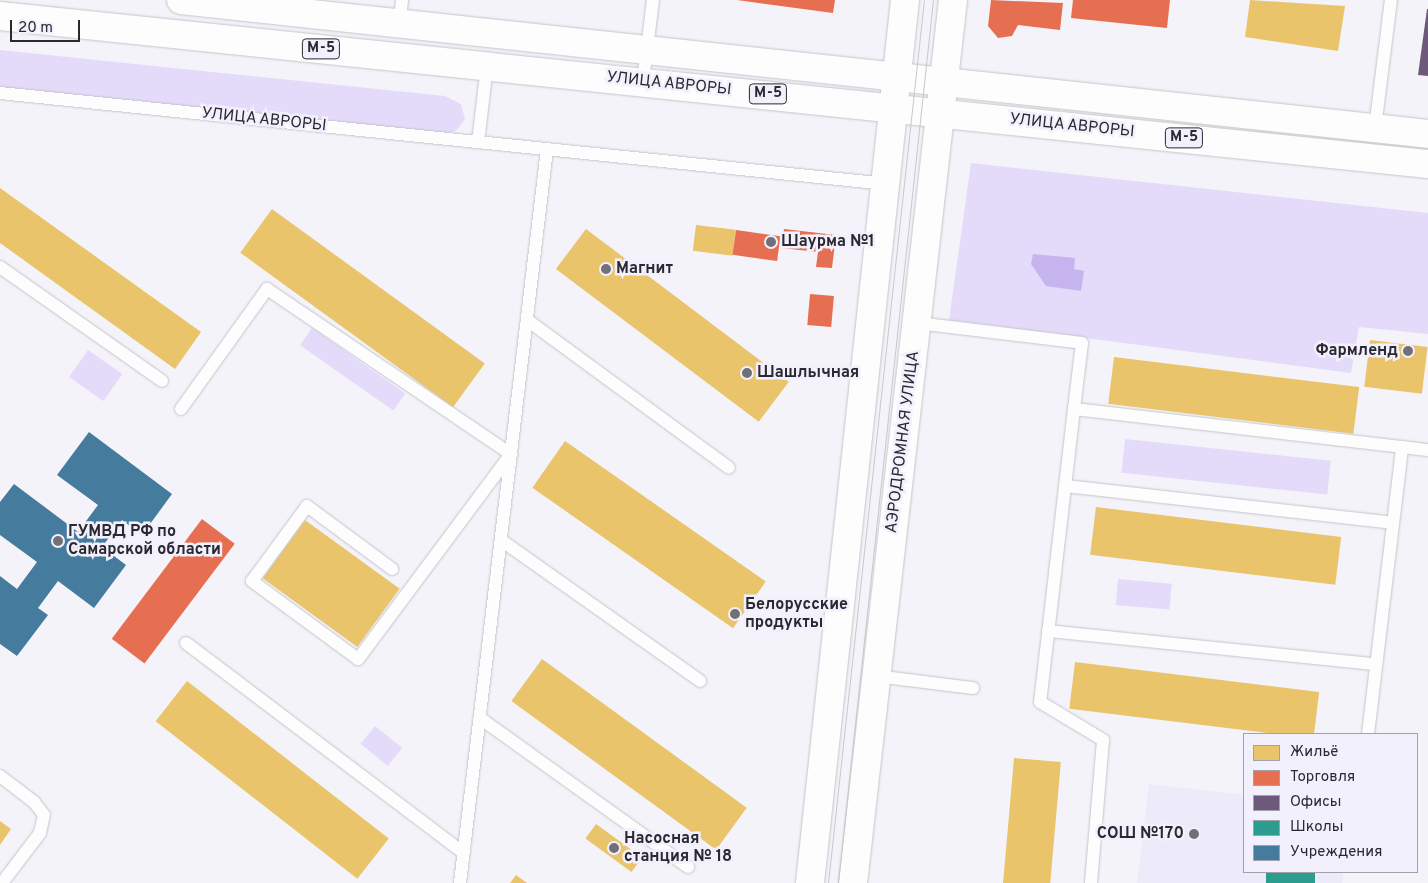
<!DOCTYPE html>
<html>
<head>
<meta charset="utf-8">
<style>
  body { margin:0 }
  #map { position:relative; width:1428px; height:883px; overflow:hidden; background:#f4f3fa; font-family:Overpass,sans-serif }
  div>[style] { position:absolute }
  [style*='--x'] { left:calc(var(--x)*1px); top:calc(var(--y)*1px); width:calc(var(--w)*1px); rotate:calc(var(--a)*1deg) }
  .built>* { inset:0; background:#edeaf9 }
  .green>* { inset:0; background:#e4dbfb; transform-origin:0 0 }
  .water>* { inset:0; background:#c6b4ee }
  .homes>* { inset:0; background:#e9c46a; transform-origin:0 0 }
  .shops>* { inset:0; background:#e76f51; transform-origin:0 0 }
  .offices>* { inset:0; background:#6d597a }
  .schools>* { inset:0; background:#2a9d8f; transform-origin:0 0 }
  .public>* { inset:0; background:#457b9d }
  .roads { filter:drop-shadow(0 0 1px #c5c4ca) drop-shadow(0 0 1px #c5c4ca) }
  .service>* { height:12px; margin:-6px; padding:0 6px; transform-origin:6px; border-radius:6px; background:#fdfdfe }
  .secondary>* { height:28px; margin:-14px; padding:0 14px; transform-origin:14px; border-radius:14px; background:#fdfdfe }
  .primary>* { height:28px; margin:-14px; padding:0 14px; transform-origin:14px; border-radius:14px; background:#fdfdfe }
  .tram>* { height:1px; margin:-0.5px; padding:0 0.5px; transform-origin:0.5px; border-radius:0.5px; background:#c8c8ca }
  .dots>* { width:14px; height:14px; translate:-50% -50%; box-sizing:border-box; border:2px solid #f3f0fd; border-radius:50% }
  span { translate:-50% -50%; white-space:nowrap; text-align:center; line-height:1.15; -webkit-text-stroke:5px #f3f0fd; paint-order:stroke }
  .shield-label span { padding:1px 4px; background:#f3f0fd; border:1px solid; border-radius:4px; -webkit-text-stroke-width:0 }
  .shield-label { font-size:15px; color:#2a292f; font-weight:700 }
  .street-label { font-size:16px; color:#2a292f }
  .poi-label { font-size:16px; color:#2a292f; font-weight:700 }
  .left { translate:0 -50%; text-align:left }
  .right { translate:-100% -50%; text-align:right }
  .legend { position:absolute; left:1243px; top:733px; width:175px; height:140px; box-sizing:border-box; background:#f3f0fd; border:1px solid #a3a0ab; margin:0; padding:6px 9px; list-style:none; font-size:15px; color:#2a292f }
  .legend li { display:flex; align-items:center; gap:10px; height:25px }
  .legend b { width:25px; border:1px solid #a3a0ab }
  .scale { position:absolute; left:10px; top:20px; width:70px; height:22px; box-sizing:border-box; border:2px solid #2a292f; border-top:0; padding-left:6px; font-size:15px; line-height:18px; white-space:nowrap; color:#2a292f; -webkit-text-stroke:4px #f3f0fd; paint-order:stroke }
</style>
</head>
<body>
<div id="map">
  <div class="built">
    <i style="clip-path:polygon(1149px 784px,1244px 795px,1244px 872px,1343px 872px,1342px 883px,1137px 883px)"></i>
  </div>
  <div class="green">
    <i style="clip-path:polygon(0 50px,445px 96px,461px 104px,465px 119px,456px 131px,441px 135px,0 93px)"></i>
    <i style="clip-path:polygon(971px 163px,1428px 213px,1428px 334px,1359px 327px,1351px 373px,949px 320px)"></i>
    <i style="left:312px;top:328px;width:114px;height:21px;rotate:35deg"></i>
    <i style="left:88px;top:350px;width:42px;height:33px;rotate:35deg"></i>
    <i style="left:1125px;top:439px;width:207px;height:34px;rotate:6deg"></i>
    <i style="left:1118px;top:579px;width:54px;height:26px;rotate:5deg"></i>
    <i style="left:375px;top:726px;width:35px;height:23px;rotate:39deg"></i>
  </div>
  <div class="water">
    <i style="clip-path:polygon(1033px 254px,1075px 258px,1074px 269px,1084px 271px,1081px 291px,1046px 286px,1031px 264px)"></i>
  </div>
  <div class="homes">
    <i style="clip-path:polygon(1250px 0,1345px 6px,1338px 51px,1245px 37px)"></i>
    <i style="clip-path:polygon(0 188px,201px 332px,175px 369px,0 243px)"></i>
    <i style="left:272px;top:209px;width:263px;height:54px;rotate:36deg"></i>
    <i style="left:696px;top:225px;width:40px;height:26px;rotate:7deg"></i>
    <i style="left:586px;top:229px;width:254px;height:50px;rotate:37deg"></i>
    <i style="left:1370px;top:340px;width:58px;height:47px;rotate:7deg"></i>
    <i style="left:1114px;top:357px;width:247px;height:47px;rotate:7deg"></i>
    <i style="left:565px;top:441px;width:245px;height:57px;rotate:35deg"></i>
    <i style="left:1096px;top:507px;width:247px;height:48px;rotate:7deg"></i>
    <i style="left:305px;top:520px;width:117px;height:72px;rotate:36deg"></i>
    <i style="left:542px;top:659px;width:253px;height:52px;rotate:36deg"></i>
    <i style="left:1075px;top:662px;width:246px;height:47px;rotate:7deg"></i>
    <i style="left:187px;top:681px;width:256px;height:51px;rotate:38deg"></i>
    <i style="left:1014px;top:758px;width:47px;height:126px;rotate:5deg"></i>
    <i style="clip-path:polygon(0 821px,11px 829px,0 845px)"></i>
    <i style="left:596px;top:824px;width:57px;height:18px;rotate:36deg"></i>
    <i style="clip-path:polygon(516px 875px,527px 883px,510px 883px)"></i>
  </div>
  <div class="shops">
    <i style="clip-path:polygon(737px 0,835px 0,833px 13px)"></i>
    <i style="clip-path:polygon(991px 0,1063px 3px,1060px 30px,1018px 25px,1012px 36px,998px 38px,988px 26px)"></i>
    <i style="clip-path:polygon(1073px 0,1170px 0,1167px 28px,1071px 18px)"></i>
    <i style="clip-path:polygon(784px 229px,836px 235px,832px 268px,816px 267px,818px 252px,781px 248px)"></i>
    <i style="left:736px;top:230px;width:45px;height:25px;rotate:8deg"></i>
    <i style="left:810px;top:294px;width:24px;height:31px;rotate:5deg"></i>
    <i style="left:202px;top:519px;width:41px;height:150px;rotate:37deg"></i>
  </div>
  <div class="offices">
    <i style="clip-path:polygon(1427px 9px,1428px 9px,1428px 76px,1418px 75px)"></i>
  </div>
  <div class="schools">
    <i style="left:1266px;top:872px;width:49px;height:11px"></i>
  </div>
  <div class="public">
    <i style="clip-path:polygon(89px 432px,172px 494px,142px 535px,122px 520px,102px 547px,126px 565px,94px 608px,58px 581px,38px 608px,48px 615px,17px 656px,0 644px,0 576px,17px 589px,37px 562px,0 535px,0 502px,14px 484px,78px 532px,98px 505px,57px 475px)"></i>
  </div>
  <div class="roads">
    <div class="service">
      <i style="--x:399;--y:25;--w:25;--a:-83"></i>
      <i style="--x:643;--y:81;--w:82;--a:-83"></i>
      <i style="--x:0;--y:93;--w:891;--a:5.86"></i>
      <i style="--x:1375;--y:128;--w:129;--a:-82.9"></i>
      <i style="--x:478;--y:142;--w:77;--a:-83.2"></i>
      <i style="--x:0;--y:267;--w:198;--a:35.1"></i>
      <i style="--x:527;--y:320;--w:250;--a:36.2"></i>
      <i style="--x:917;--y:323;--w:166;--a:6.9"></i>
      <i style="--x:1082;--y:343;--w:66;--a:96.9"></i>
      <i style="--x:1074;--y:409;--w:330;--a:6.6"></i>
      <i style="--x:181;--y:409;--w:148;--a:-54.4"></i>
      <i style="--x:267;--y:289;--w:295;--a:34.1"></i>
      <i style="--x:511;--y:454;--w:256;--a:126.7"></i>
      <i style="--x:358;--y:659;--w:132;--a:-143.7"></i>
      <i style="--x:252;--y:581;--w:93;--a:-53.7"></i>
      <i style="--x:307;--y:506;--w:106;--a:36.5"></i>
      <i style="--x:1074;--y:409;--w:295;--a:96.6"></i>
      <i style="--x:1040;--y:702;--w:74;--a:31.1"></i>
      <i style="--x:1103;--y:740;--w:144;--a:94.8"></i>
      <i style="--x:1065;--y:486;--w:330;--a:6.4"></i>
      <i style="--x:501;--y:540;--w:244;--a:35.3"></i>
      <i style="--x:1048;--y:631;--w:329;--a:5.8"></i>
      <i style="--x:186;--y:643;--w:348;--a:37.1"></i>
      <i style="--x:876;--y:676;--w:98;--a:7.1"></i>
      <i style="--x:480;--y:718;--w:256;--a:35.6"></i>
      <i style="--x:1368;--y:734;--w:289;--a:-83.2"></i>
      <i style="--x:1402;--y:447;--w:26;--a:7"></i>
      <i style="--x:0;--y:776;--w:43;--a:37.4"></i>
      <i style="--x:34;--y:802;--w:16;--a:52"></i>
      <i style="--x:44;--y:815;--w:18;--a:103"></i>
      <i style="--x:40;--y:833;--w:63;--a:127.2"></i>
      <i style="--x:460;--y:883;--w:739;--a:-83.24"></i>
    </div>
    <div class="secondary">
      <i style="--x:810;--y:883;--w:888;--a:-83.86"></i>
      <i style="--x:853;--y:883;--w:889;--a:-83.54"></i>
    </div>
    <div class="primary">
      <i style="--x:181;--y:0;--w:1254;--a:6.13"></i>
      <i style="--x:0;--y:16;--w:1436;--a:5.92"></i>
    </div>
  </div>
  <div class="tram">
    <i style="--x:828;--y:883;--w:888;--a:-83.8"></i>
    <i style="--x:838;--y:883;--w:888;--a:-83.86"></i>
  </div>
  <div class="dots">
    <i style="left:771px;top:242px;background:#717076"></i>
    <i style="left:606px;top:269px;background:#717076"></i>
    <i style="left:1408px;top:351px;background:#717076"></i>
    <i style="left:747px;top:373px;background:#717076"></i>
    <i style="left:58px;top:541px;background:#717076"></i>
    <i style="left:735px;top:614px;background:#717076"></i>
    <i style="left:1194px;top:834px;background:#717076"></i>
    <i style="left:614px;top:848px;background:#717076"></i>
  </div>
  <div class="shield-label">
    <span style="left:321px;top:49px">М-5</span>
    <span style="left:768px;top:94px">М-5</span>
    <span style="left:1184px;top:138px">М-5</span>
  </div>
  <div class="street-label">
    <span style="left:669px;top:84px;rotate:6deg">УЛИЦА АВРОРЫ</span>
    <span style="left:264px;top:120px;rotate:6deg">УЛИЦА АВРОРЫ</span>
    <span style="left:1072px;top:126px;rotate:6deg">УЛИЦА АВРОРЫ</span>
    <span style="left:903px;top:442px;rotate:-83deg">АЭРОДРОМНАЯ УЛИЦА</span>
  </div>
  <div class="poi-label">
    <span class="left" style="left:781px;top:242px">Шаурма №1</span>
    <span class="left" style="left:616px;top:269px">Магнит</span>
    <span class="right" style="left:1398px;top:351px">Фармленд</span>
    <span class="left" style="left:757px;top:373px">Шашлычная</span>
    <span class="left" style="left:68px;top:541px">ГУМВД РФ по<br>Самарской области</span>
    <span class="left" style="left:745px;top:614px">Белорусские<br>продукты</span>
    <span class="right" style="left:1184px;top:834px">СОШ №170</span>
    <span class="left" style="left:624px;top:848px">Насосная<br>станция № 18</span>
  </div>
  <ul class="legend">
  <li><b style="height:14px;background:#e9c46a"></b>Жильё</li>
  <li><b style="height:14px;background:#e76f51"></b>Торговля</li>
  <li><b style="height:14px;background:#6d597a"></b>Офисы</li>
  <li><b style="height:14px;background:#2a9d8f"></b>Школы</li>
  <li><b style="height:14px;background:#457b9d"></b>Учреждения</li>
  </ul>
  <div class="scale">20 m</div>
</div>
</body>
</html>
